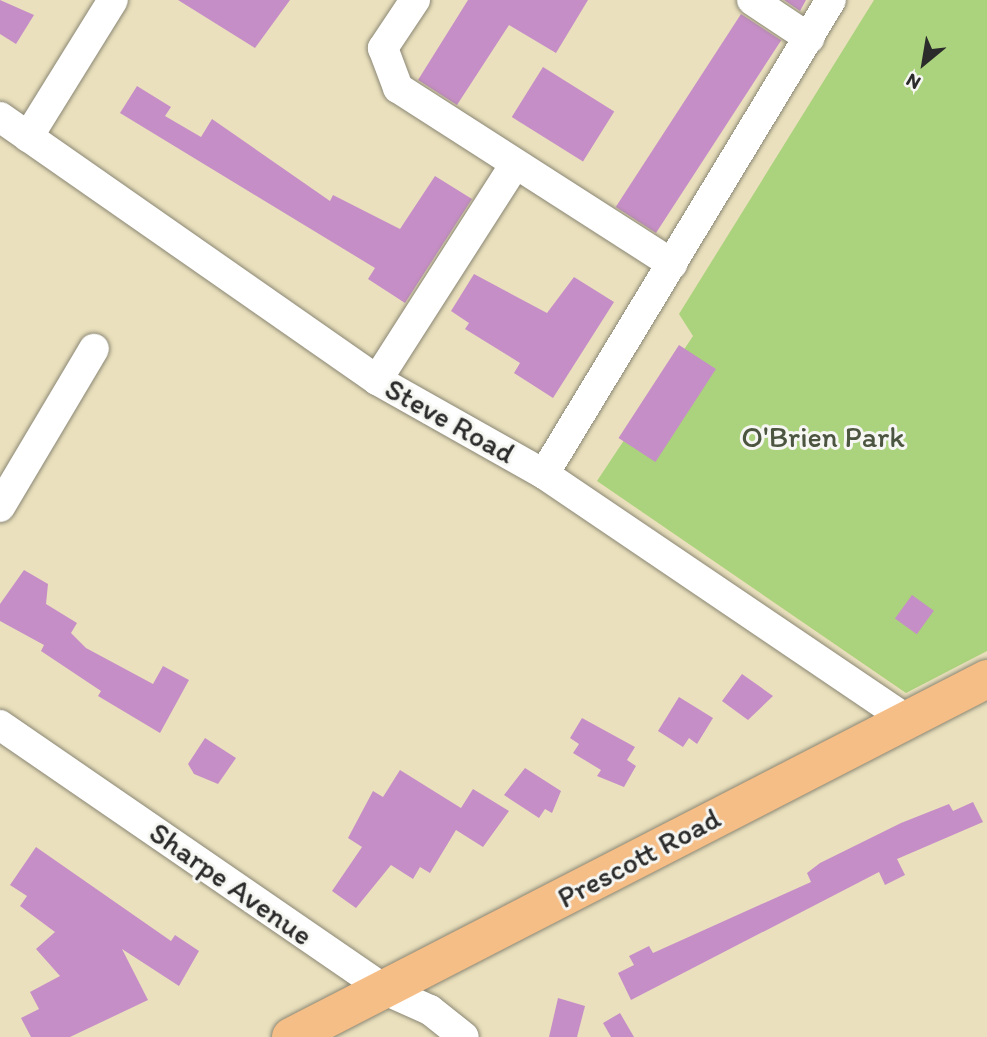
<!DOCTYPE html>
<html>
<head>
<meta charset="utf-8">
<style>
  body { margin:0 }
  #map { position:relative; width:987px; height:1037px; overflow:hidden; background:#eae0bd; font-family:Itim,sans-serif }
  div>[style] { position:absolute }
  [style*='--x'] { left:calc(var(--x)*1px); top:calc(var(--y)*1px); width:calc(var(--w)*1px); rotate:calc(var(--a)*1deg) }
  .green>* { inset:0; background:#abd27c }
  .building>* { inset:0; background:#c68ec7; transform-origin:0 0 }
  .roads { filter:drop-shadow(0 0 2px #8a8674) drop-shadow(0 0 2px #8a8674) }
  .minor>* { height:30px; margin:-15px; padding:0 15px; transform-origin:15px; border-radius:15px; background:#fff }
  .major>* { height:38px; margin:-19px; padding:0 19px; transform-origin:19px; border-radius:19px; background:#f6be87 }
  span { translate:-50% -50%; white-space:nowrap; text-align:center; line-height:1.15; -webkit-text-stroke:6px #f6f6f2; paint-order:stroke }
  .street-label { font-size:30px; color:#2b2b2b }
  .park-label { font-size:30px; color:#4b553f }
  .north { position:absolute; left:889px; top:28px; width:70px; height:70px; -webkit-text-stroke:5px #f6f6f2; paint-order:stroke; rotate:210deg; font-size:19px; font-weight:700; line-height:28px; text-align:center; color:#2b2b2b }
  .north::after { content:''; display:block; margin:auto; width:24px; height:32px; background:#2b2b2b; clip-path:polygon(50% 0,100% 100%,50% 72%,0 100%) }
</style>
</head>
<body>
<div id="map">
  <div class="green">
    <i style="clip-path:polygon(874px 0,987px 0,987px 651px,906px 693px,597px 481px,693px 336px,679px 314px)"></i>
  </div>
  <div class="building">
    <i style="clip-path:polygon(0 0,34px 15px,16px 44px,0 34px)"></i>
    <i style="clip-path:polygon(178px 0,290px 0,255px 48px)"></i>
    <i style="clip-path:polygon(468px 0,588px 0,556px 53px,509px 25px,457px 105px,418px 80px)"></i>
    <i style="clip-path:polygon(784px 0,806px 0,800px 11px)"></i>
    <i style="left:741px;top:14px;width:48px;height:230px;rotate:33deg"></i>
    <i style="left:543px;top:67px;width:84px;height:59px;rotate:32deg"></i>
    <i style="clip-path:polygon(137px 86px,171px 107px,165px 116px,201px 137px,212px 119px,330px 201px,333px 195px,400px 229px,435px 176px,472px 199px,405px 303px,368px 279px,375px 268px,120px 113px)"></i>
    <i style="clip-path:polygon(474px 274px,547px 313px,574px 277px,614px 302px,553px 398px,514px 373px,520px 363px,465px 329px,469px 323px,451px 311px)"></i>
    <i style="left:679px;top:345px;width:44px;height:111px;rotate:33deg"></i>
    <i style="clip-path:polygon(24px 570px,48px 584px,46px 604px,77px 623px,71px 633px,86px 648px,153px 684px,163px 666px,189px 680px,160px 733px,98px 696px,101px 691px,41px 651px,44px 645px,0 621px,0 604px)"></i>
    <i style="left:912px;top:595px;width:27px;height:29px;rotate:36deg"></i>
    <i style="clip-path:polygon(742px 674px,773px 696px,748px 720px,722px 701px)"></i>
    <i style="clip-path:polygon(679px 697px,713px 718px,697px 744px,689px 738px,683px 747px,658px 731px)"></i>
    <i style="clip-path:polygon(582px 718px,635px 747px,627px 760px,636px 766px,624px 787px,597px 776px,601px 770px,573px 753px,579px 744px,570px 738px)"></i>
    <i style="clip-path:polygon(205px 738px,236px 758px,218px 784px,194px 774px,188px 764px)"></i>
    <i style="clip-path:polygon(525px 768px,561px 791px,552px 813px,545px 809px,539px 818px,504px 795px)"></i>
    <i style="clip-path:polygon(400px 770px,461px 808px,473px 789px,509px 811px,483px 847px,456px 830px,430px 873px,420px 867px,413px 879px,391px 865px,356px 908px,332px 891px,362px 847px,348px 838px,373px 791px,383px 797px)"></i>
    <i style="clip-path:polygon(973px 802px,983px 822px,897px 859px,905px 875px,885px 885px,879px 872px,631px 1000px,618px 973px,634px 965px,629px 956px,649px 946px,653px 953px,811px 882px,807px 873px,820px 863px,901px 823px,949px 804px,953px 811px)"></i>
    <i style="clip-path:polygon(36px 847px,171px 941px,175px 935px,199px 951px,179px 986px,122px 949px,148px 1000px,70px 1037px,31px 1037px,21px 1018px,39px 1009px,30px 992px,60px 976px,36px 949px,55px 932px,20px 906px,27px 896px,10px 885px)"></i>
    <i style="clip-path:polygon(558px 998px,585px 1006px,577px 1037px,549px 1037px)"></i>
    <i style="clip-path:polygon(620px 1013px,634px 1037px,611px 1037px,603px 1023px)"></i>
  </div>
  <div class="roads">
    <div class="minor">
      <i style="--x:415;--y:0;--w:58;--a:123.7"></i>
      <i style="--x:383;--y:48;--w:43;--a:69.4"></i>
      <i style="--x:398;--y:88;--w:326;--a:32.7"></i>
      <i style="--x:752;--y:0;--w:69;--a:33.7"></i>
      <i style="--x:0;--y:117;--w:460;--a:34.9"></i>
      <i style="--x:377;--y:380;--w:192;--a:29.4"></i>
      <i style="--x:544;--y:474;--w:435;--a:34.1"></i>
      <i style="--x:28;--y:137;--w:161;--a:-58.2"></i>
      <i style="--x:377;--y:380;--w:256;--a:-57.4"></i>
      <i style="--x:544;--y:474;--w:554;--a:-58.81"></i>
      <i style="--x:0;--y:507;--w:184;--a:-59.3"></i>
      <i style="--x:0;--y:725;--w:467;--a:34.5"></i>
      <i style="--x:385;--y:990;--w:49;--a:24"></i>
      <i style="--x:430;--y:1010;--w:43;--a:38.5"></i>
    </div>
    <div class="major">
      <i style="--x:291;--y:1037;--w:783;--a:-27.22"></i>
    </div>
  </div>
  <div class="street-label">
    <span style="left:450px;top:421px;rotate:29deg">Steve Road</span>
    <span style="left:639px;top:858px;rotate:-28deg">Prescott Road</span>
    <span style="left:231px;top:884px;rotate:35deg">Sharpe Avenue</span>
  </div>
  <div class="park-label">
    <span style="left:823px;top:437px">O'Brien Park</span>
  </div>
  <div class="north">N</div>
</div>
</body>
</html>
